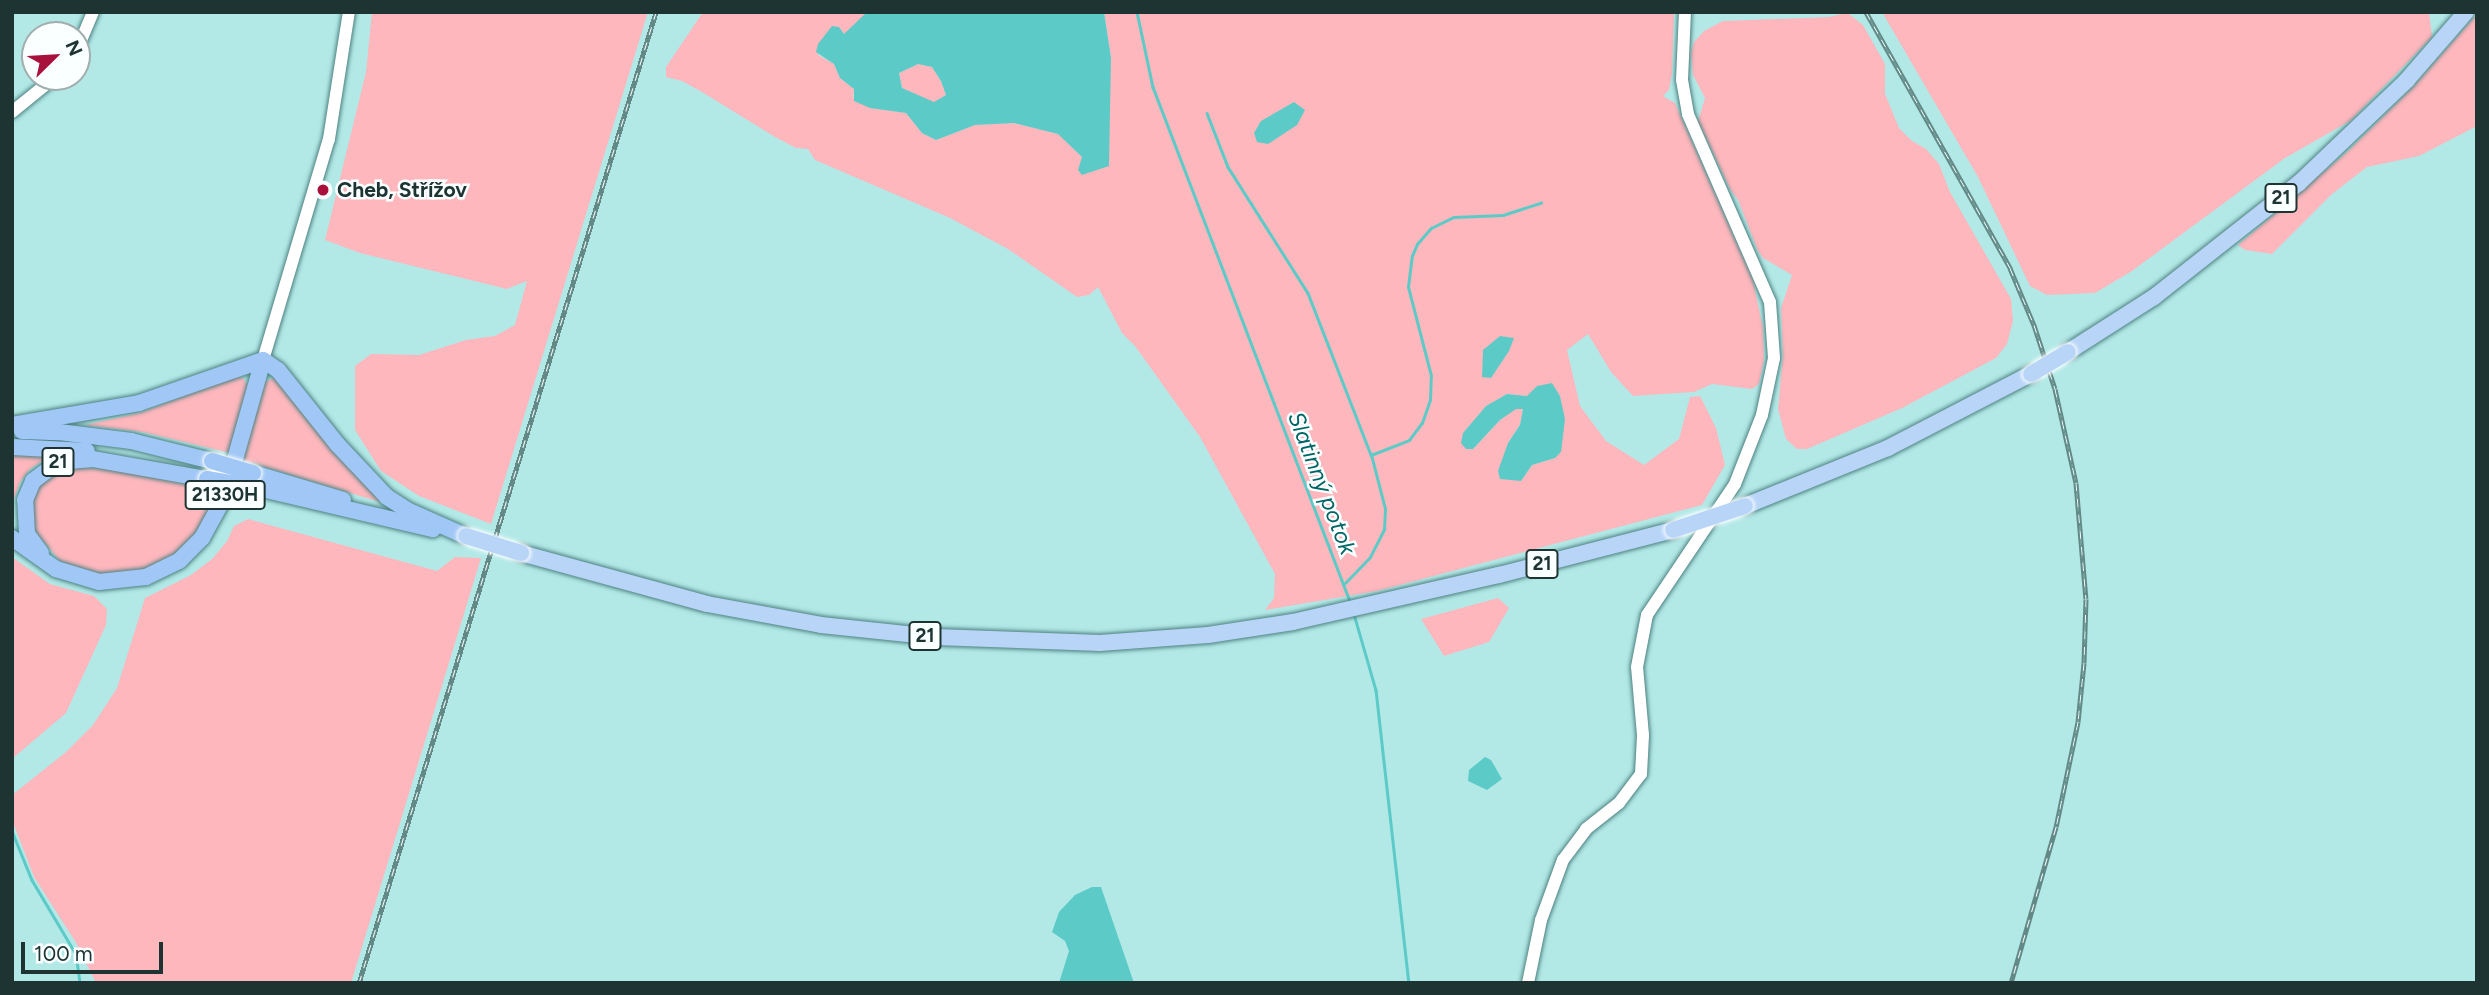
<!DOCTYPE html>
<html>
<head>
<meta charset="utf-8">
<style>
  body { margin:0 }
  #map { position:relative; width:2489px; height:995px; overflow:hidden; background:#b2e9e7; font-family:Figtree,sans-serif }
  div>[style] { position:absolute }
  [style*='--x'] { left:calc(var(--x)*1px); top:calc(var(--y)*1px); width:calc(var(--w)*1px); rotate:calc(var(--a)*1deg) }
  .green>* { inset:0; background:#feb7bd }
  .water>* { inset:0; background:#5ccbc8 }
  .stream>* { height:2.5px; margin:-1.25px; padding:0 1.25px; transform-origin:1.25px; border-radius:1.25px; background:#5ccbc8 }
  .roads { filter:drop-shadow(0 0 2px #4d8180) drop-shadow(0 0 2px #4d8180) }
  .tertiary>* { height:12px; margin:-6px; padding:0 6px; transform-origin:6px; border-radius:6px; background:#fff }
  .primary>* { height:16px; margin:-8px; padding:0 8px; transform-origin:8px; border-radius:8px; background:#b8d5f8 }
  .trunk>* { height:16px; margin:-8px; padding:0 8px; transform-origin:8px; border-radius:8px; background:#a0c7f6 }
  .rail>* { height:5px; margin-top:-2.5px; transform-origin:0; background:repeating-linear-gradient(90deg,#faffff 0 8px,#638987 0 16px); box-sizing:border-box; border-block:2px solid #638987 }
  .bridges { filter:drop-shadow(0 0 2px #fff) drop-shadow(0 0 2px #fff) }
  .primary-bridge>* { height:16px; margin:-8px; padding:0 8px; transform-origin:8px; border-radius:8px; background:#b8d5f8 }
  .trunk-bridge>* { height:16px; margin:-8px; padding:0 8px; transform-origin:8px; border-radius:8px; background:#a0c7f6 }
  .dots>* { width:19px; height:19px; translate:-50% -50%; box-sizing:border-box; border:4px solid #faffff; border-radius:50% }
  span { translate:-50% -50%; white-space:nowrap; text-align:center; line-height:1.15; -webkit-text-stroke:5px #faffff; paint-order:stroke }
  .shield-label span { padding:2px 5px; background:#faffff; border:2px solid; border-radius:5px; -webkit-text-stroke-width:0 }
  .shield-label { font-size:19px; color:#1e3433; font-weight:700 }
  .poi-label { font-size:21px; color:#1e3433; font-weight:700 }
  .left { translate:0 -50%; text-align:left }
  .water-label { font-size:23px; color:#006564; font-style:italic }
  .frame { position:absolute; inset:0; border:14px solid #1e3433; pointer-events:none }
  .north { position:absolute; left:21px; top:21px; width:70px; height:70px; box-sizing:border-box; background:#faffff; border:2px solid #a2aead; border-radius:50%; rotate:66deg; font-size:19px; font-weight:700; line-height:28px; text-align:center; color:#1e3433 }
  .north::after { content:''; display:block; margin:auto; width:24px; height:32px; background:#a8113c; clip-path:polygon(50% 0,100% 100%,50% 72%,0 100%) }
  .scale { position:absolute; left:21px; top:942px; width:142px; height:32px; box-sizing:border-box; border:4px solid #1e3433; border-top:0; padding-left:9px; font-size:21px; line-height:24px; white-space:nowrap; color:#1e3433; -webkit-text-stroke:5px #faffff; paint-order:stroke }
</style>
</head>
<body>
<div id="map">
  <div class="green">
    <i style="clip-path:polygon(372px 12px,648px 12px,491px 524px,419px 496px,381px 471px,355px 430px,355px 366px,371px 354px,419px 355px,466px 340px,495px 336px,515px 325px,527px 281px,507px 289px,360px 253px,325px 240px,366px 72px)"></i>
    <i style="clip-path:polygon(evenodd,703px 12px,867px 12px,849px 32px,844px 34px,839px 27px,818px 55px,834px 64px,840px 78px,854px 89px,853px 97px,870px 108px,906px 113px,922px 133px,936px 140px,975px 125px,1014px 123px,1059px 134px,1082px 157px,1082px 175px,1111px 58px,1104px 12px,1674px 12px,1672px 74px,1669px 90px,1663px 96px,1675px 103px,1753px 280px,1763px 328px,1764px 360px,1759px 384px,1752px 389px,1712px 384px,1694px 392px,1633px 396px,1611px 372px,1588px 334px,1567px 350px,1580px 406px,1606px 441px,1644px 465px,1679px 439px,1690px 397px,1700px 396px,1716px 428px,1725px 465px,1702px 505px,1377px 591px,1265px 610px,1274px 598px,1275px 574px,1200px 437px,1135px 346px,1122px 333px,1098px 287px,1089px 295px,1077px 297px,1008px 249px,950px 218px,815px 160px,808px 149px,796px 148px,775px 137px,702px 92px,682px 81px,666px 77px,666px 67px,703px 12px,1507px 394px,1527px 396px,1555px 458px,1532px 465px,1521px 481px,1508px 443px,1520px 425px,1523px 409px,1516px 408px,1500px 420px,1473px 449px,1463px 433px,1487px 406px,1507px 394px)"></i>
    <i style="clip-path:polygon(1882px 12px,2429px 12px,2432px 37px,2350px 121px,2285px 158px,2132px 271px,2095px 293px,2047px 295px,2030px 286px,1978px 177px)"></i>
    <i style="clip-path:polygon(1842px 14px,1849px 14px,1863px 25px,1885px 64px,1885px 94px,1899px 128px,1912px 141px,1926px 149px,1939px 164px,1950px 192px,2011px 299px,2013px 321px,2007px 344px,1996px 358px,1902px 408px,1807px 449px,1797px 449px,1786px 439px,1778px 409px,1783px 355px,1781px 308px,1792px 275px,1763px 258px,1758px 251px,1738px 200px,1730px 189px,1698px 121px,1705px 98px,1693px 75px,1691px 53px,1694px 42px,1704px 31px,1723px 21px,1829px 17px)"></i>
    <i style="clip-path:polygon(2477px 14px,2477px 126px,2419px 156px,2367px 167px,2332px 194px,2272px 254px,2245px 250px,2238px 245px,2346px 153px,2414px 86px)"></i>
    <i style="clip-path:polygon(918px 64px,932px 67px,941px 81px,946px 95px,934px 103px,902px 88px,899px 73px)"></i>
    <i style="clip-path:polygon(235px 377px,243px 378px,248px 386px,230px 453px,143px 432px,85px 425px,140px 413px)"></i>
    <i style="clip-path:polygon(274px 378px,383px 503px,242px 460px,264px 382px)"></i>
    <i style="clip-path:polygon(12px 455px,51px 455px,30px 469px,20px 482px,12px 505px)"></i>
    <i style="clip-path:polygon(69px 466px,122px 471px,203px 488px,217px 495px,196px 533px,174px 554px,144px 570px,100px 574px,60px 561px,35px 531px,31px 515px,33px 499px,40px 485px,47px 477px)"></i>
    <i style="clip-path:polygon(248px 519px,437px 571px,455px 557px,481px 558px,351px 983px,96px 983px,75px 941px,34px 877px,12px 820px,12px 795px,66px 752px,93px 725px,117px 688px,145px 598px,191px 575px,212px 559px,227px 541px,234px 526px)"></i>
    <i style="clip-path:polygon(12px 557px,50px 584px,94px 596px,107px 609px,106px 625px,66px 713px,12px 759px)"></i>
    <i style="clip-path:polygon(1498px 598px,1509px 608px,1489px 642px,1444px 656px,1421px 619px)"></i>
  </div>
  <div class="water">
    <i style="clip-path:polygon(evenodd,867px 12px,1104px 12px,1111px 58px,1109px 166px,1082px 175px,1078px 170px,1082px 157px,1058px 134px,1014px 123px,975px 125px,936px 140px,922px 133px,906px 113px,870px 108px,854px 101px,854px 89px,840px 78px,834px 64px,816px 52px,818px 44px,832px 26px,839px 27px,844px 34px,867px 12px,918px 64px,932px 67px,941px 81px,946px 95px,934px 102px,902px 88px,899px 73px,918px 64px)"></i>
    <i style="clip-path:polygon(1294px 102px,1305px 110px,1297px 125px,1268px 144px,1257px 142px,1254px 133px,1261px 121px)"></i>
    <i style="clip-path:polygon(1500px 336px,1514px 338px,1509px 351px,1491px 378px,1482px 377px,1483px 350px)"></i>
    <i style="clip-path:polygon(1552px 383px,1560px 396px,1565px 419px,1561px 452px,1555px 458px,1532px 465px,1521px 481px,1500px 479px,1498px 471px,1508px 443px,1520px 425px,1523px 409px,1516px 409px,1500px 420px,1473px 449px,1466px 449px,1461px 443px,1463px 433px,1486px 406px,1507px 394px,1527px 396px,1537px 386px)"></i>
    <i style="clip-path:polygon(1485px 757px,1491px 760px,1502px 779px,1487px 790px,1468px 781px,1469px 770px)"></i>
    <i style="clip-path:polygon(1092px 887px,1101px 887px,1134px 983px,1059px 983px,1069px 951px,1065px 941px,1052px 932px,1059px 912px,1075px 895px)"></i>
  </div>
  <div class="stream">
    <i style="--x:1137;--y:12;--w:77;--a:78"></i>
    <i style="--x:1153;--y:87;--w:554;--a:69.04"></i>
    <i style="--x:1207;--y:113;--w:58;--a:68.7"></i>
    <i style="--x:1228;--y:167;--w:149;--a:57.6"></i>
    <i style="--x:1308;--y:293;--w:174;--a:68.7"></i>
    <i style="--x:1345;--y:583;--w:36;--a:-46"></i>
    <i style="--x:1370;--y:557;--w:31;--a:-63"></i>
    <i style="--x:1384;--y:529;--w:20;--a:-87"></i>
    <i style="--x:1385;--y:509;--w:56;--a:-104.5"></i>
    <i style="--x:1371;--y:455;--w:41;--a:-21.5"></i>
    <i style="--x:1409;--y:440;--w:21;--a:-53"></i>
    <i style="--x:1422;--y:423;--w:24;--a:-71"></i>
    <i style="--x:1430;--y:400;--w:24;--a:-88"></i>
    <i style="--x:1431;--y:376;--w:92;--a:-104.5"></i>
    <i style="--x:1408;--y:287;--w:31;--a:-83"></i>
    <i style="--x:1412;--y:256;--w:13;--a:-67"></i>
    <i style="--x:1417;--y:244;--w:21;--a:-49"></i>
    <i style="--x:1431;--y:228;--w:25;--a:-26"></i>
    <i style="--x:1454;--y:217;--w:49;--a:-2.3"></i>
    <i style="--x:1503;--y:215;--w:40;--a:-18"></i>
    <i style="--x:1354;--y:614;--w:79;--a:73.9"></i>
    <i style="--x:1376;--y:690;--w:295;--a:83.6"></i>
    <i style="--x:12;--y:831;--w:53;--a:67.8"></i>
    <i style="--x:32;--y:880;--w:86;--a:59.3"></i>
    <i style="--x:76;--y:954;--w:29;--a:82"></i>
  </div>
  <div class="roads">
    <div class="tertiary">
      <i style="--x:77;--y:50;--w:41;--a:-67.2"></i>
      <i style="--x:12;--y:112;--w:55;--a:-39.1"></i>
      <i style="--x:263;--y:360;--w:231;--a:-73.4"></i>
      <i style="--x:329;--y:139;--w:129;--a:-81.1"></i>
      <i style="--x:1528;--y:983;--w:64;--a:-78.3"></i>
      <i style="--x:1541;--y:920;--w:64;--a:-69.9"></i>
      <i style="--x:1563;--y:860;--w:39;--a:-53"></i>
      <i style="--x:1586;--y:829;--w:42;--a:-38.2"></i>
      <i style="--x:1619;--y:803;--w:36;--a:-53"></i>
      <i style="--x:1641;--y:774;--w:39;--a:-87"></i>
      <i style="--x:1643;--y:735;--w:68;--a:-95"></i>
      <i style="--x:1637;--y:667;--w:53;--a:-79.1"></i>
      <i style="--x:1647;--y:615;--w:158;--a:-56.1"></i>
      <i style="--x:1735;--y:484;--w:74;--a:-68.6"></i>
      <i style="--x:1762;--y:415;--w:58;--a:-78.1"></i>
      <i style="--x:1774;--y:358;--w:56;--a:-94.1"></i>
      <i style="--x:1770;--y:302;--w:205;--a:-113.6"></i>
      <i style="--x:1688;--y:114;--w:35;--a:-100"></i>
      <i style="--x:1682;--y:80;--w:68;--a:-87.5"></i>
    </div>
    <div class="primary">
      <i style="--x:2068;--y:352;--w:102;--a:-32.6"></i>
      <i style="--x:2154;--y:297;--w:184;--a:-38.2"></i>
      <i style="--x:2299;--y:183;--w:149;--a:-43.6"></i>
      <i style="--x:2407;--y:80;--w:90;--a:-49.1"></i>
      <i style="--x:1745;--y:506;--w:154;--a:-22.1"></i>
      <i style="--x:1888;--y:448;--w:161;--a:-27.4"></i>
      <i style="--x:521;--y:553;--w:193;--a:15.3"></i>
      <i style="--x:707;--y:604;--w:116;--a:10.4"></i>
      <i style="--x:821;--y:625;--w:116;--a:6"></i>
      <i style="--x:936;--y:637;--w:164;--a:2.1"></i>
      <i style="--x:1100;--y:643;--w:108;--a:-4.2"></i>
      <i style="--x:1208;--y:635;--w:86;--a:-8.7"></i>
      <i style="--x:1293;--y:622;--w:211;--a:-12.9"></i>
      <i style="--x:1499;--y:575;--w:180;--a:-14.5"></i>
    </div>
    <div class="trunk">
      <i style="--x:263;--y:360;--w:18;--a:34"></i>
      <i style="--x:278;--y:370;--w:95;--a:51.4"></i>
      <i style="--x:337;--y:444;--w:73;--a:46.7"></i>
      <i style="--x:387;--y:497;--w:24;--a:33"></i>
      <i style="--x:407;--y:510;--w:61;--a:24.1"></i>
      <i style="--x:12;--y:425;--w:129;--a:-9.8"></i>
      <i style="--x:139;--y:403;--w:131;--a:-19.1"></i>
      <i style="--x:22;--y:431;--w:37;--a:2"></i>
      <i style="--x:59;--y:432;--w:73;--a:7.1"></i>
      <i style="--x:131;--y:441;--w:83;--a:13.9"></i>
      <i style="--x:12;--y:447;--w:75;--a:3.1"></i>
      <i style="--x:253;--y:473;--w:94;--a:16.7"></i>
      <i style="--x:249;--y:486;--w:189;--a:13.2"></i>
      <i style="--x:12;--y:538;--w:54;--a:35.2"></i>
      <i style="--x:56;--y:569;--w:45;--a:16.8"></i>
      <i style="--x:99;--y:582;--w:47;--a:-6.1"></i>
      <i style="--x:146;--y:577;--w:37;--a:-26"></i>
      <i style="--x:179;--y:561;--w:33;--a:-45"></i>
      <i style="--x:202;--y:538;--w:46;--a:-61.2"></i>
      <i style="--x:224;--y:498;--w:143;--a:-74.2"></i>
      <i style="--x:41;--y:553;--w:24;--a:-126"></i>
      <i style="--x:27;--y:534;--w:34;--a:-93"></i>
      <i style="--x:25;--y:500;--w:21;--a:-67"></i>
      <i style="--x:33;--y:481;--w:31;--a:-37"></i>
      <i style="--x:58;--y:462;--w:35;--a:-5"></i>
      <i style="--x:93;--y:459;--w:116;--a:10"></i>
    </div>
  </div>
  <div class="rail">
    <i style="--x:1866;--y:12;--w:294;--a:60.6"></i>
    <i style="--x:2010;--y:268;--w:62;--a:67.2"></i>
    <i style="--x:2034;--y:325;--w:67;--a:71.8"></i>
    <i style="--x:2055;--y:389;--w:96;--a:77.4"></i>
    <i style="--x:2076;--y:483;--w:116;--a:85.1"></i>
    <i style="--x:2086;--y:599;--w:64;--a:91.8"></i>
    <i style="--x:2084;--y:663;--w:59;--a:95.8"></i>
    <i style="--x:2078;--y:722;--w:107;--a:101.8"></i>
    <i style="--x:2056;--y:827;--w:162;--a:106.1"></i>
    <i style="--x:359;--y:983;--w:1015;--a:-72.99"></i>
  </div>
  <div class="bridges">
    <div class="primary-bridge">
      <i style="--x:2031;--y:374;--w:43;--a:-30.7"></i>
      <i style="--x:1673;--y:530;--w:76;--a:-18.4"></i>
      <i style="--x:466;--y:536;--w:58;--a:17.2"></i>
    </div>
    <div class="trunk-bridge">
      <i style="--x:212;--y:461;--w:43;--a:16.3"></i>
      <i style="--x:207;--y:479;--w:43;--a:9.5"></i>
    </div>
  </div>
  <div class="dots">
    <i style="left:323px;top:190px;background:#a8113c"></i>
  </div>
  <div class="shield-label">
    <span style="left:2281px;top:198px">21</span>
    <span style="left:58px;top:462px">21</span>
    <span style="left:225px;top:495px">21330H</span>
    <span style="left:1542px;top:564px">21</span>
    <span style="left:925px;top:636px">21</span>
  </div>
  <div class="poi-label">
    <span class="left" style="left:337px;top:190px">Cheb, Střížov</span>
  </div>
  <div class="water-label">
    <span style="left:1322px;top:483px;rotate:69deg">Slatinný potok</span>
  </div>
  <div class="frame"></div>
  <div class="north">N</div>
  <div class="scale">100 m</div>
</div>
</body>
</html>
